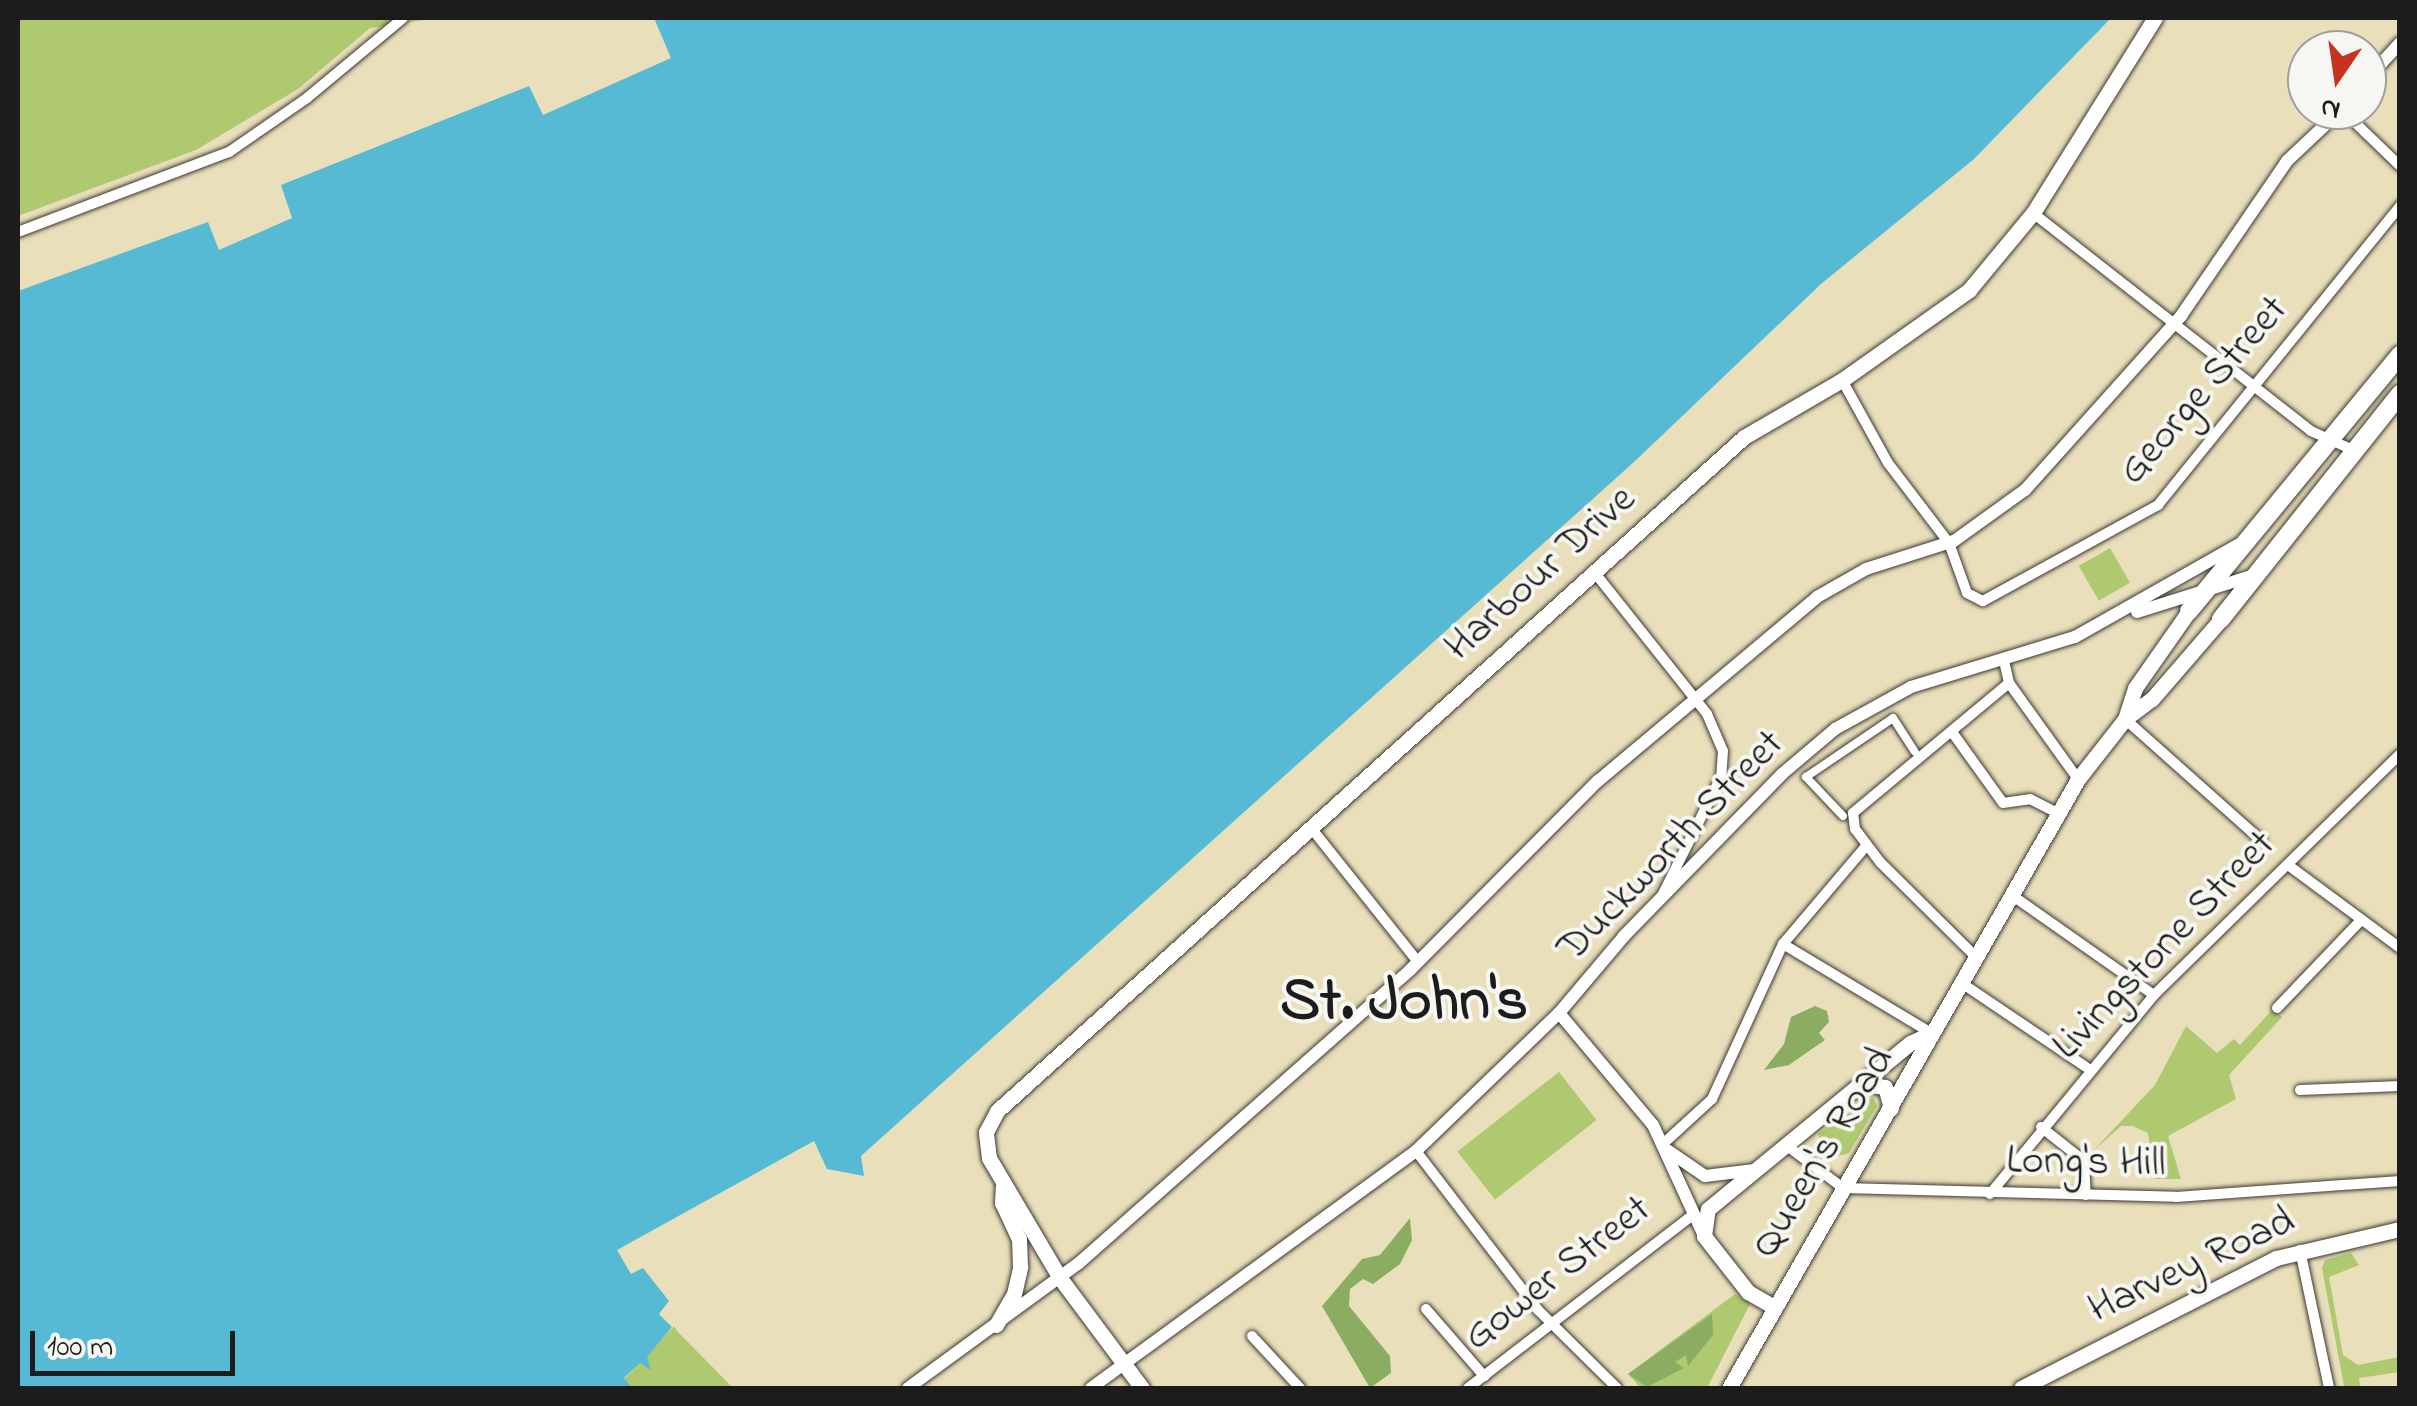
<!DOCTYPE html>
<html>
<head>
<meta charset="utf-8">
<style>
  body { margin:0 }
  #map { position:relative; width:2417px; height:1406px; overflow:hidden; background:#eadfbb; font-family:"Indie Flower",sans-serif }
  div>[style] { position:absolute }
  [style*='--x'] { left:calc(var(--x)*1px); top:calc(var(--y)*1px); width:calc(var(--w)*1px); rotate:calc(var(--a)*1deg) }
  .green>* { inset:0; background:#aec96f; transform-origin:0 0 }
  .forest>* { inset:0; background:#8aad62 }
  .water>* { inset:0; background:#56bad5 }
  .roads { filter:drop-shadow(0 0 2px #3b3934) drop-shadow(0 0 2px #3b3934) }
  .pedestrian>* { height:8px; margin:-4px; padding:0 4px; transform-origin:4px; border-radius:4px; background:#fff }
  .minor>* { height:10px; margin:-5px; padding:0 5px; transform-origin:5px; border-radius:5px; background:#fff }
  .tertiary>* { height:12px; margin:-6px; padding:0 6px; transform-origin:6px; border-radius:6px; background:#fff }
  .secondary>* { height:15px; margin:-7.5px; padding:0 7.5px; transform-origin:7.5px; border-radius:7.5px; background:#fff }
  .primary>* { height:18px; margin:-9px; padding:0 9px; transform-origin:9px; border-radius:9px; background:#fff }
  span { translate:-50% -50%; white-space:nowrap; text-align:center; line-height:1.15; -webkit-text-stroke:8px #f6f6f2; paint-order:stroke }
  .street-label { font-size:42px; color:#1c1c1c }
  .town-label { font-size:62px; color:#1c1c1c; font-weight:700 }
  .frame { position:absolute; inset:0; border:20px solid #1c1c1c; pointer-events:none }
  .north { position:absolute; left:2287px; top:30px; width:100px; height:100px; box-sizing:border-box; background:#f6f6f2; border:2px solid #9f9f9c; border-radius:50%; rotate:193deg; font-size:28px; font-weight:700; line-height:40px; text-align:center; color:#1c1c1c }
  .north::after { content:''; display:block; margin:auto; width:35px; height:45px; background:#c8321e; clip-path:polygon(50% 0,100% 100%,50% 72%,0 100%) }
  .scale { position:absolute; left:30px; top:1331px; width:205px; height:45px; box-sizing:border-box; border:5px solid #1c1c1c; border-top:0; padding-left:12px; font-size:30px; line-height:35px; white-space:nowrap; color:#1c1c1c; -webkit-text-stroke:8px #f6f6f2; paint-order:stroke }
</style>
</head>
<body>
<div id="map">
  <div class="green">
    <i style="clip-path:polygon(18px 18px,439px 18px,370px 28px,298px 89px,196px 150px,18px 216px)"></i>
    <i style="left:2110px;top:548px;width:40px;height:36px;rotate:60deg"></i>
    <i style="clip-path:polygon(2273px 1009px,2282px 1017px,2229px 1075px,2236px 1099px,2168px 1136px,2181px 1179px,2155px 1179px,2148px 1133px,2133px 1126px,2121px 1126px,2093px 1151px,2155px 1085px,2186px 1026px,2217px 1053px,2234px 1039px,2240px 1045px)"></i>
    <i style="left:1559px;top:1072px;width:61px;height:129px;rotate:52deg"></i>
    <i style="clip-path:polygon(1873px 1097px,1877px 1106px,1849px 1153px,1838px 1156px,1821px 1143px,1818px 1134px)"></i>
    <i style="clip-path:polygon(2351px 1253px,2359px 1265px,2329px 1277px,2343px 1355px,2358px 1365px,2399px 1357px,2399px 1372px,2359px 1378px,2360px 1388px,2344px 1386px,2322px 1268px,2325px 1260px)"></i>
    <i style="clip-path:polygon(1735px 1294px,1750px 1304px,1707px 1388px,1640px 1387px,1628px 1374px)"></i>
    <i style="clip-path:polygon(674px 1326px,677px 1331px,733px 1388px,632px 1388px,624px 1379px,640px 1363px,650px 1369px,646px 1357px)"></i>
  </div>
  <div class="forest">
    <i style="clip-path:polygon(1815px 1006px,1827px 1011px,1829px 1022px,1819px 1033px,1825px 1040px,1789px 1065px,1764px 1070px,1784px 1044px,1791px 1017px)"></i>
    <i style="clip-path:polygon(1410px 1218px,1412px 1240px,1400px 1264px,1373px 1284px,1363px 1279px,1350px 1289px,1349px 1306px,1390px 1356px,1391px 1373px,1370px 1388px,1322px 1306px,1362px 1259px,1380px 1255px)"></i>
    <i style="clip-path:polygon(1712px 1314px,1713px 1335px,1688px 1366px,1686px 1355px,1675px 1362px,1684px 1368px,1647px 1387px,1628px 1374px)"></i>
  </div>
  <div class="water">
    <i style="clip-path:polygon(654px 18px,2111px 18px,1974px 159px,1821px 284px,1634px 462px,861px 1156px,864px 1176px,827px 1169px,814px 1141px,617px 1250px,631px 1274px,643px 1268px,669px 1301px,659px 1314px,672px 1327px,647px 1357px,651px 1370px,640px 1363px,624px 1378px,632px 1388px,18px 1388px,18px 291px,208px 222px,219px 250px,292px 218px,281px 185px,529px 86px,543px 115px,671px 58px)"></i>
  </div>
  <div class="roads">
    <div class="pedestrian">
      <i style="--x:1843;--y:816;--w:54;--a:-133.5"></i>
      <i style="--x:1806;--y:777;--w:105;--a:-34.1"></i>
      <i style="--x:1893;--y:718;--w:40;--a:57.1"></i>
    </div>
    <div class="minor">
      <i style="--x:2342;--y:110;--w:81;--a:44"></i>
      <i style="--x:2033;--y:213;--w:353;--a:38.1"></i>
      <i style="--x:2311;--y:431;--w:46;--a:24.3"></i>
      <i style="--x:18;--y:232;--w:226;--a:-20.8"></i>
      <i style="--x:229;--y:152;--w:95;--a:-34.7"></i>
      <i style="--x:307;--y:98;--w:125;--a:-39.8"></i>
      <i style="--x:1842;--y:380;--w:95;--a:61"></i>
      <i style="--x:1888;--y:463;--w:101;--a:52.7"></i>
      <i style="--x:1949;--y:543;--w:53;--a:70.2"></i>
      <i style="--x:1967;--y:593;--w:18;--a:27"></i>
      <i style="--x:1983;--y:601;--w:200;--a:-28.7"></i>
      <i style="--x:2158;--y:505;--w:385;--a:-51"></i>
      <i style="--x:1595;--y:573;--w:180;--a:51.5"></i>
      <i style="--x:1707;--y:714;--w:40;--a:66.6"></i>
      <i style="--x:1723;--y:751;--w:26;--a:94"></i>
      <i style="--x:1721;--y:777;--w:131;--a:116.4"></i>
      <i style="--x:2004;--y:661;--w:23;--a:77"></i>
      <i style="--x:2009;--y:683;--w:118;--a:54.3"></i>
      <i style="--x:2125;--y:719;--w:183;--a:41.7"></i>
      <i style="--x:1952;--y:732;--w:87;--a:54.3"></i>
      <i style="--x:2003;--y:803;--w:27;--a:-8"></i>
      <i style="--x:2030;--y:799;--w:30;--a:27"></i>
      <i style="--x:1312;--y:829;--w:170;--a:51.4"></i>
      <i style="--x:2288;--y:865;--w:139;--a:36.5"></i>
      <i style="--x:2013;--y:896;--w:172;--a:35.1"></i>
      <i style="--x:1783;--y:944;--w:173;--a:31"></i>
      <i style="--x:1977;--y:958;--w:136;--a:-135.3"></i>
      <i style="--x:1880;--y:862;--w:41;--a:-127.1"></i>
      <i style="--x:1855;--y:829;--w:16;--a:-97"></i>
      <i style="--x:1853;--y:813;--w:203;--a:-39.8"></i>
      <i style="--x:1963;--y:984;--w:152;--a:34"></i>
      <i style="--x:2277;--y:1008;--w:120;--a:-46.3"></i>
      <i style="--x:2300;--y:1090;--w:100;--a:-2.3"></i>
      <i style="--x:2041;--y:1127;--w:55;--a:38.3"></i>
      <i style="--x:2084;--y:1161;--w:34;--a:87"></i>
      <i style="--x:1664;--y:1143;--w:65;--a:-42.5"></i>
      <i style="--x:1712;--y:1099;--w:170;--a:-65.4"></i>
      <i style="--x:1783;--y:944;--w:128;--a:-49.7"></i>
      <i style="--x:1786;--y:1145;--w:71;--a:37"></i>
      <i style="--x:1843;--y:1188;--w:333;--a:1.5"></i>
      <i style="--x:2176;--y:1197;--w:225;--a:-4.1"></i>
      <i style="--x:1416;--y:1151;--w:200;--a:52.5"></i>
      <i style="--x:1538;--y:1310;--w:111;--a:44.6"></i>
      <i style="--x:1990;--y:1194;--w:258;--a:-50.5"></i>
      <i style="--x:2154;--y:995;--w:344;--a:-44.4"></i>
      <i style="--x:2300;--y:1250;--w:141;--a:78.1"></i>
      <i style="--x:1426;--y:1309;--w:89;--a:49.1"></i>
      <i style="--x:1252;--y:1336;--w:71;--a:47.3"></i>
      <i style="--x:1468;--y:1388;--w:282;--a:-37.6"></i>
    </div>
    <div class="tertiary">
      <i style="--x:2367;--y:79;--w:49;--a:-47.5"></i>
      <i style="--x:2137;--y:612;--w:120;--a:-17.5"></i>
      <i style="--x:1559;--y:1013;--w:146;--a:50"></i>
      <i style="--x:1653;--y:1125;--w:122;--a:65.3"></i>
      <i style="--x:1667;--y:1150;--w:46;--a:34.4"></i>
      <i style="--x:1705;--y:1176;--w:50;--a:-6.8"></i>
      <i style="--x:908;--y:1388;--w:212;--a:-36.2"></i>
      <i style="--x:1079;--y:1263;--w:442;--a:-41.5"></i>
      <i style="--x:1410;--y:970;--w:267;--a:-45.2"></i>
      <i style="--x:1598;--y:781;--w:286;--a:-40"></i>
      <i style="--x:1817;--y:597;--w:56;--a:-29.7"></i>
      <i style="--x:1866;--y:569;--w:92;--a:-17.7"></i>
      <i style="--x:1954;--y:541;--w:87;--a:-35.7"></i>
      <i style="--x:2025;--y:490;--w:234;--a:-48.1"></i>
      <i style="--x:2181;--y:316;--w:188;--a:-55.6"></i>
      <i style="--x:2287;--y:161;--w:74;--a:-43.4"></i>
      <i style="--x:1091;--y:1388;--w:402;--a:-36.1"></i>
      <i style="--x:1416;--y:1151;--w:199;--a:-44"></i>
      <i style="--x:1559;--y:1013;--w:101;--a:-49.8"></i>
      <i style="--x:1624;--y:936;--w:226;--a:-45.7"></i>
      <i style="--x:1782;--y:774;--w:70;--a:-40.3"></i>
      <i style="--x:1835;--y:729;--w:87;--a:-28.9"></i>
      <i style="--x:1911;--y:687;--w:171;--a:-17"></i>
      <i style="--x:2075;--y:637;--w:195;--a:-29.5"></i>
    </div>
    <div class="secondary">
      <i style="--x:2125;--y:719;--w:33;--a:-72"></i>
      <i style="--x:2135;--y:688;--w:94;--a:-55"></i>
      <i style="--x:1861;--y:1084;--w:24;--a:7"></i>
      <i style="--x:1885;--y:1087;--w:22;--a:74"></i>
      <i style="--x:1774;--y:1307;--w:30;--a:-150"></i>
      <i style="--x:1748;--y:1292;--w:71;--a:-128.2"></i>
      <i style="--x:1704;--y:1236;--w:27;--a:-82"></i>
      <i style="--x:1708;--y:1209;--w:261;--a:-39.4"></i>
      <i style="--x:1910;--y:1043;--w:23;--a:-25"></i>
      <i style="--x:996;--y:1325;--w:36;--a:-60"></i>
      <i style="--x:1014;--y:1294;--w:28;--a:-77"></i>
      <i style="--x:1020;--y:1267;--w:28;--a:-92"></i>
      <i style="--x:1019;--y:1239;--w:40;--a:-115"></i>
      <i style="--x:1002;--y:1203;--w:21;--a:-87"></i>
      <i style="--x:1142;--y:1388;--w:137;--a:-126.7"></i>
      <i style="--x:1060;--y:1278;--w:139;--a:-120.6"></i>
      <i style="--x:989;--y:1158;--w:26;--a:-97"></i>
      <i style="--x:986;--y:1132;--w:24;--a:-62"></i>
      <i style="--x:997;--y:1111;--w:1006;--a:-42.06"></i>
      <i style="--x:1744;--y:437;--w:113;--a:-30.2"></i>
      <i style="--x:1842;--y:380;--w:156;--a:-35.3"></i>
      <i style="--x:1969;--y:290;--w:100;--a:-50.3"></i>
      <i style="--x:2033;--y:213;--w:230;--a:-58"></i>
      <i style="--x:1729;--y:1388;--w:702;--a:-60.18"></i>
      <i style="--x:2078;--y:779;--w:76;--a:-51.9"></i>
      <i style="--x:2125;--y:719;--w:34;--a:-37"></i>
      <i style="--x:2152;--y:699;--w:106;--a:-49.2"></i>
      <i style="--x:2021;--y:1388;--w:286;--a:-27"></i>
      <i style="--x:2276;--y:1258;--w:127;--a:-13.2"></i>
    </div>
    <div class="primary">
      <i style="--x:2189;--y:611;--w:332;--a:-50.5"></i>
      <i style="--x:2221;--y:619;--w:288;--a:-51.5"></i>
    </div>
  </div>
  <div class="street-label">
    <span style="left:2204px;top:391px;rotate:-49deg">George Street</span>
    <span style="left:1541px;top:574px;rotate:-42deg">Harbour Drive</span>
    <span style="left:1672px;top:847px;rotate:-46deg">Duckworth Street</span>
    <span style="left:2165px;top:946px;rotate:-46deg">Livingstone Street</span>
    <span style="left:1824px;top:1153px;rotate:-59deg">Queen's Road</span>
    <span style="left:2086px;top:1163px;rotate:1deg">Long's Hill</span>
    <span style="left:2192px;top:1266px;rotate:-25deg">Harvey Road</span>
    <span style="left:1558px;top:1274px;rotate:-38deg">Gower Street</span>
  </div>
  <div class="town-label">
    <span style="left:1404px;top:1004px">St. John's</span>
  </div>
  <div class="frame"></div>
  <div class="north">N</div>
  <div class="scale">100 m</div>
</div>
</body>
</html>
